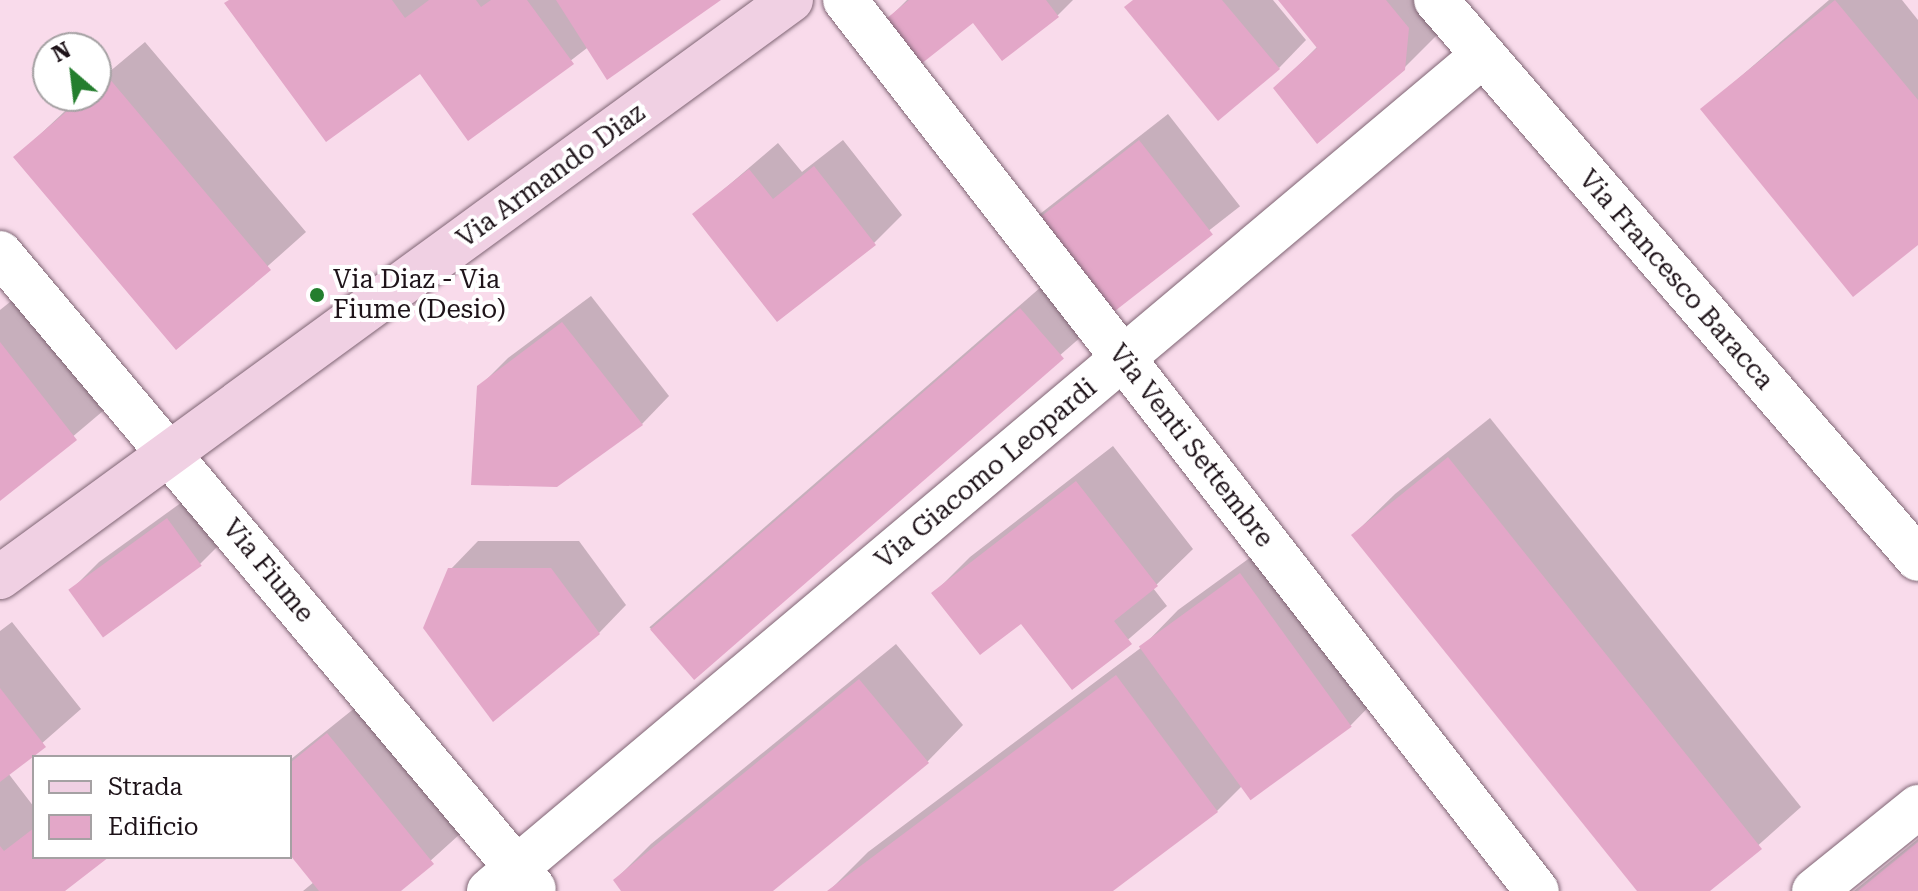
<!DOCTYPE html>
<html>
<head>
<meta charset="utf-8">
<style>
  body { margin:0 }
  #map { position:relative; width:1918px; height:891px; overflow:hidden; background:#f9dbeb; font-family:"Roboto Serif",serif }
  div>[style] { position:absolute }
  [style*='--x'] { left:calc(var(--x)*1px); top:calc(var(--y)*1px); width:calc(var(--w)*1px); rotate:calc(var(--a)*1deg) }
  .shadow>* { inset:0; background:#0003; transform-origin:0 0 }
  .building>* { inset:0; background:#e3a7c8; transform-origin:0 0 }
  .roads { filter:drop-shadow(0 0 2px #7f6574) drop-shadow(0 0 2px #7f6574) }
  .street>* { height:44px; margin:-22px; padding:0 22px; transform-origin:22px; border-radius:22px; background:#fff }
  .secondary>* { height:44px; margin:-22px; padding:0 22px; transform-origin:22px; border-radius:22px; background:#f0d0e3 }
  .dots>* { width:22px; height:22px; translate:-50% -50%; box-sizing:border-box; border:4px solid #fff; border-radius:50% }
  span { translate:-50% -50%; white-space:nowrap; text-align:center; line-height:1.15; -webkit-text-stroke:8px #fff; paint-order:stroke }
  .street-label { font-size:26px; color:#1e1319 }
  .poi-label { font-size:26px; color:#1e1319 }
  .left { translate:0 -50%; text-align:left }
  .legend { position:absolute; left:32px; top:755px; width:260px; height:104px; box-sizing:border-box; background:#fff; border:2px solid #a5a1a3; margin:0; padding:10px 14px; list-style:none; font-size:24px; color:#1e1319 }
  .legend li { display:flex; align-items:center; gap:16px; height:40px }
  .legend b { width:40px; border:2px solid #a5a1a3 }
  .north { position:absolute; left:32px; top:32px; width:80px; height:80px; box-sizing:border-box; background:#fff; border:2px solid #a5a1a3; border-radius:50%; rotate:332deg; font-size:22px; font-weight:700; line-height:32px; text-align:center; color:#1e1319 }
  .north::after { content:''; display:block; margin:auto; width:28px; height:36px; background:#247e2e; clip-path:polygon(50% 0,100% 100%,50% 72%,0 100%) }
</style>
</head>
<body>
<div id="map">
  <div class="shadow">
    <i style="clip-path:polygon(231px 0,717px 0,587px 48px,469px 139px,420px 71px)"></i>
    <i style="clip-path:polygon(907px 0,1073px 0,1058px 15px,888px 19px)"></i>
    <i style="clip-path:polygon(1134px 0,1273px 0,1306px 40px,1279px 68px)"></i>
    <i style="clip-path:polygon(1280px 0,1444px 0,1441px 31px,1404px 68px,1276px 88px,1318px 46px)"></i>
    <i style="clip-path:polygon(1829px 0,1902px 0,1918px 20px,1918px 242px,1703px 109px)"></i>
    <i style="clip-path:polygon(145px 42px,306px 232px,177px 347px,16px 157px,81px 96px,96px 96px,96px 83px)"></i>
    <i style="left:1168px;top:114px;width:117px;height:167px;rotate:52deg"></i>
    <i style="clip-path:polygon(843px 140px,902px 215px,874px 243px,695px 214px,778px 143px,802px 172px)"></i>
    <i style="left:1057px;top:273px;width:64px;height:540px;rotate:49deg"></i>
    <i style="clip-path:polygon(591px 296px,669px 396px,642px 424px,479px 387px,508px 358px)"></i>
    <i style="clip-path:polygon(15px 298px,103px 411px,0 498px,0 310px)"></i>
    <i style="clip-path:polygon(1490px 418px,1801px 807px,1707px 891px,1639px 891px,1353px 535px,1395px 494px)"></i>
    <i style="clip-path:polygon(1113px 446px,1193px 549px,1153px 588px,1167px 606px,1073px 687px,1021px 621px,934px 593px,970px 557px)"></i>
    <i style="clip-path:polygon(196px 492px,228px 536px,200px 564px,71px 590px,99px 562px)"></i>
    <i style="clip-path:polygon(1277px 538px,1387px 688px,1351px 725px,1252px 798px,1243px 785px,1217px 811px,1110px 891px,829px 891px,868px 852px,1142px 647px,1178px 610px)"></i>
    <i style="clip-path:polygon(478px 541px,579px 541px,626px 605px,599px 633px,450px 570px)"></i>
    <i style="clip-path:polygon(12px 622px,81px 709px,8px 773px,34px 807px,34px 857px,106px 857px,61px 891px,0 891px,0 631px)"></i>
    <i style="clip-path:polygon(896px 644px,963px 725px,927px 762px,770px 891px,624px 891px,615px 880px,651px 844px)"></i>
    <i style="clip-path:polygon(356px 707px,460px 834px,397px 891px,303px 891px,314px 882px,290px 852px,290px 760px)"></i>
    <i style="clip-path:polygon(1918px 839px,1918px 891px,1854px 891px)"></i>
  </div>
  <div class="building">
    <i style="clip-path:polygon(229px 0,392px 0,405px 18px,429px 0,476px 0,481px 7px,491px 0,527px 0,574px 64px,468px 141px,420px 74px,326px 142px,224px 3px)"></i>
    <i style="clip-path:polygon(556px 0,721px 0,607px 80px)"></i>
    <i style="clip-path:polygon(909px 0,1046px 0,1059px 17px,1002px 61px,973px 23px,921px 64px,886px 19px)"></i>
    <i style="clip-path:polygon(1133px 0,1222px 0,1280px 69px,1218px 121px,1124px 7px)"></i>
    <i style="clip-path:polygon(1278px 0,1386px 0,1409px 28px,1405px 70px,1317px 144px,1273px 88px,1317px 48px)"></i>
    <i style="clip-path:polygon(1835px 0,1918px 100px,1918px 245px,1853px 297px,1700px 109px)"></i>
    <i style="clip-path:polygon(108px 77px,271px 270px,176px 350px,13px 157px,85px 96px,96px 96px,96px 86px)"></i>
    <i style="left:1139px;top:140px;width:120px;height:130px;rotate:52deg"></i>
    <i style="clip-path:polygon(814px 166px,876px 245px,777px 322px,692px 214px,749px 169px,773px 199px)"></i>
    <i style="left:1020px;top:308px;width:67px;height:490px;rotate:49deg"></i>
    <i style="clip-path:polygon(562px 322px,643px 425px,557px 487px,471px 485px,477px 386px)"></i>
    <i style="clip-path:polygon(0 342px,77px 440px,0 501px)"></i>
    <i style="clip-path:polygon(1448px 457px,1762px 849px,1710px 891px,1637px 891px,1351px 535px)"></i>
    <i style="clip-path:polygon(1076px 481px,1158px 586px,1114px 621px,1132px 644px,1072px 690px,1021px 624px,980px 655px,931px 593px)"></i>
    <i style="left:167px;top:518px;width:59px;height:122px;rotate:54deg"></i>
    <i style="clip-path:polygon(448px 568px,551px 568px,600px 634px,493px 722px,423px 628px)"></i>
    <i style="left:1240px;top:573px;width:190px;height:125px;rotate:54deg"></i>
    <i style="clip-path:polygon(1116px 675px,1218px 812px,1113px 891px,827px 891px)"></i>
    <i style="clip-path:polygon(859px 679px,929px 763px,773px 891px,621px 891px,613px 880px)"></i>
    <i style="clip-path:polygon(0 688px,46px 747px,0 782px)"></i>
    <i style="clip-path:polygon(327px 733px,434px 864px,401px 891px,319px 891px,290px 855px,290px 763px)"></i>
    <i style="clip-path:polygon(34px 828px,34px 857px,109px 857px,65px 891px,0 891px,0 846px,4px 851px)"></i>
    <i style="clip-path:polygon(1918px 842px,1918px 891px,1858px 891px)"></i>
  </div>
  <div class="roads">
    <div class="street">
      <i style="--x:845;--y:0;--w:1128;--a:52.17"></i>
      <i style="--x:1436;--y:0;--w:738;--a:49.23"></i>
      <i style="--x:0;--y:253;--w:830;--a:49.98"></i>
      <i style="--x:489;--y:891;--w:1297;--a:-40.06"></i>
      <i style="--x:1814;--y:891;--w:134;--a:-38.9"></i>
    </div>
    <div class="secondary">
      <i style="--x:0;--y:577;--w:979;--a:-36.11"></i>
    </div>
  </div>
  <div class="dots">
    <i style="left:317px;top:295px;background:#247e2e"></i>
  </div>
  <div class="street-label">
    <span style="left:551px;top:176px;rotate:-36deg">Via Armando Diaz</span>
    <span style="left:1676px;top:280px;rotate:49deg">Via Francesco Baracca</span>
    <span style="left:1191px;top:446px;rotate:52deg">Via Venti Settembre</span>
    <span style="left:986px;top:474px;rotate:-40deg">Via Giacomo Leopardi</span>
    <span style="left:268px;top:571px;rotate:50deg">Via Fiume</span>
  </div>
  <div class="poi-label">
    <span class="left" style="left:333px;top:295px">Via Diaz - Via<br>Fiume (Desio)</span>
  </div>
  <ul class="legend">
  <li><b style="height:10px;background:#f0d0e3"></b>Strada</li>
  <li><b style="height:22px;background:#e3a7c8"></b>Edificio</li>
  </ul>
  <div class="north">N</div>
</div>
</body>
</html>
